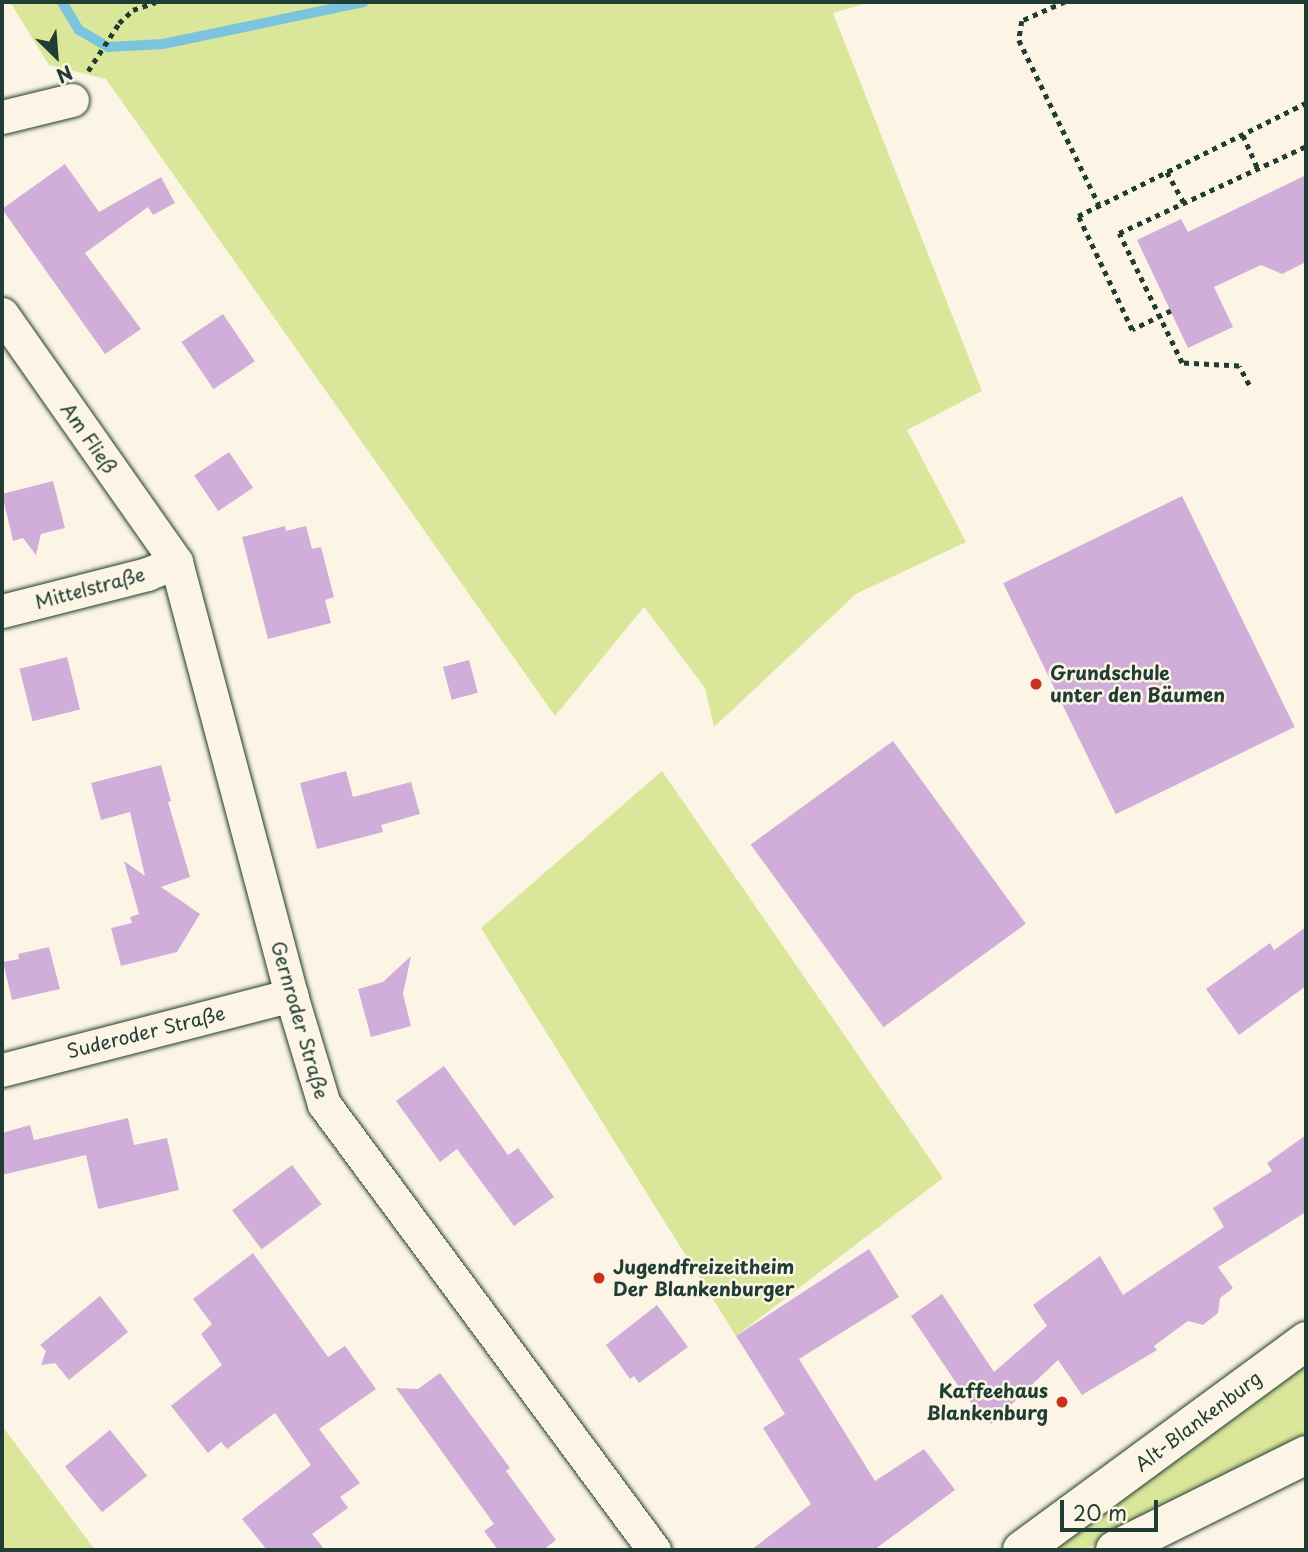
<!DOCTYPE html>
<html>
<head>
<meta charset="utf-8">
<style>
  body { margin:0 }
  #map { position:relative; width:1308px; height:1552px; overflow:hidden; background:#fcf5e5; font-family:"Playpen Sans",sans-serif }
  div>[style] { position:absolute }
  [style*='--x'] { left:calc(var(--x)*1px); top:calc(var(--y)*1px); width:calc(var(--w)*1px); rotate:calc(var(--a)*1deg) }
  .green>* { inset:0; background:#dae79a }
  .stream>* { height:10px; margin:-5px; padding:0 5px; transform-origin:5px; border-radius:5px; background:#7cc4dd }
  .building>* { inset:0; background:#d1aed9; transform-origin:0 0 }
  .path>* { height:4.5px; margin-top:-2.25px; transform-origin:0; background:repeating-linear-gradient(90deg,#1f3d34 0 5px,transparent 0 10px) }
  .roads { filter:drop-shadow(0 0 2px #1f3d34) drop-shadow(0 0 2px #1f3d34) }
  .minor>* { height:33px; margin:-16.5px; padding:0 16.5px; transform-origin:16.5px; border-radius:16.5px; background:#fcf5e5 }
  .major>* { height:38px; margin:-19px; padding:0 19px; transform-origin:19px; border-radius:19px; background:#fcf5e5 }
  .dots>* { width:19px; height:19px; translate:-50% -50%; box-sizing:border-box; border:4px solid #fcf5e5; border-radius:50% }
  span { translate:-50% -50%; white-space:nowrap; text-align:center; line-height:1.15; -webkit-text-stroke:5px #fcf5e5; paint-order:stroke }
  .street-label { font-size:19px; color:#1f3d34 }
  .poi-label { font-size:19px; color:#1f3d34; font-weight:700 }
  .left { translate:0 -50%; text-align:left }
  .right { translate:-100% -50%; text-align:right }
  .frame { position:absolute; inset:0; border:4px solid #1f3d34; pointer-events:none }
  .north { position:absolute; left:21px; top:21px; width:70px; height:70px; -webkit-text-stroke:5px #fcf5e5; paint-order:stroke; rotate:155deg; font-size:19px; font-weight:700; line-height:28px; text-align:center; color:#1f3d34 }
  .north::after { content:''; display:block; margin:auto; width:24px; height:32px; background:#1f3d34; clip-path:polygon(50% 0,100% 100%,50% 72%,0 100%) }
  .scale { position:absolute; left:1060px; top:1500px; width:98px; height:32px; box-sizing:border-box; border:4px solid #1f3d34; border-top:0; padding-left:9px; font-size:21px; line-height:24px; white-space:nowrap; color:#1f3d34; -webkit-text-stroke:5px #fcf5e5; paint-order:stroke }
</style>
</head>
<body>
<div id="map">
  <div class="green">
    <i style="clip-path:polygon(10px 2px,870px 2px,833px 13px,982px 391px,907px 430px,966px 542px,856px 594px,714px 727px,705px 688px,644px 607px,555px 716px,106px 79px,49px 65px)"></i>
    <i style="clip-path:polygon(662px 771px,943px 1178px,736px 1336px,481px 928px)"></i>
    <i style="clip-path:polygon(1306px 1355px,1306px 1436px,1234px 1469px,1084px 1550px,1044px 1550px)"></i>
    <i style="clip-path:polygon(2px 1426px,95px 1550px,2px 1550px)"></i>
  </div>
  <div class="stream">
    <i style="--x:62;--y:2;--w:33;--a:59"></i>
    <i style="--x:79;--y:30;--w:34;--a:30"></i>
    <i style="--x:108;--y:47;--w:55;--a:-3.1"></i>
    <i style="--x:163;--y:44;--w:205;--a:-11.8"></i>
  </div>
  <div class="building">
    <i style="clip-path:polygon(65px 164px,99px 212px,161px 177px,175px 203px,153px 215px,148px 207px,85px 253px,141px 329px,105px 354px,2px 209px)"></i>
    <i style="clip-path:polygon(1306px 175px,1306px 262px,1282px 274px,1261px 265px,1214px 287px,1233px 327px,1188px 348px,1137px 240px,1181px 219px,1188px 232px)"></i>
    <i style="left:223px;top:314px;width:57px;height:50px;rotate:56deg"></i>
    <i style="left:229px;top:452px;width:43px;height:42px;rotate:56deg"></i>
    <i style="clip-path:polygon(53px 481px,65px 528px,41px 534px,36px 555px,23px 538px,13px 541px,2px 494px)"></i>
    <i style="left:1182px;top:496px;width:257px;height:199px;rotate:64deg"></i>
    <i style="clip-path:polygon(285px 526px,286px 531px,306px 526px,312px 549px,321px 547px,334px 597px,325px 600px,331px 623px,268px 639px,242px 537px)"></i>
    <i style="left:67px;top:657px;width:54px;height:49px;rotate:76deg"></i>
    <i style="left:469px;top:660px;width:34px;height:27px;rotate:75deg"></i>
    <i style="left:893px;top:741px;width:226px;height:176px;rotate:54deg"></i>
    <i style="clip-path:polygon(161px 765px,171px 801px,168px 802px,190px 877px,161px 887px,200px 914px,177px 952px,121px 966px,111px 928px,132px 923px,130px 917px,139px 914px,124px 861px,145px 876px,130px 812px,101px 820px,91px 783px)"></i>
    <i style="clip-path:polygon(346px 771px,353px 797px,411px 782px,420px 814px,381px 825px,383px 832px,317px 849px,300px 783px)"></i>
    <i style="clip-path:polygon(1306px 927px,1306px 986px,1239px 1035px,1206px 989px,1270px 943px,1274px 950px)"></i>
    <i style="clip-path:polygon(49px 947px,60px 989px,12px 1000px,3px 962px,19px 959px,18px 954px)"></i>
    <i style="clip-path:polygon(411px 956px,403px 994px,411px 1026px,371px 1037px,358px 989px,383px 982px)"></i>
    <i style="clip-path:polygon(444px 1066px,508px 1155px,518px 1148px,554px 1197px,514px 1226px,457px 1149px,440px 1162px,396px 1101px)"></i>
    <i style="clip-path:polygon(128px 1118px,134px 1145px,167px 1138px,179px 1190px,98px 1209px,86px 1155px,2px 1175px,2px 1133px,30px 1125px,34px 1140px)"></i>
    <i style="clip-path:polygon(1306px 1135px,1306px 1212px,1218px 1267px,1233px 1288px,1220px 1298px,1218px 1313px,1203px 1325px,1188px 1321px,1154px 1346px,1157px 1350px,1082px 1395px,1058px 1360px,991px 1424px,965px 1396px,911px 1316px,942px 1294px,994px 1372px,1047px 1326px,1033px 1305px,1100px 1256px,1123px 1295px,1224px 1227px,1213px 1208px,1272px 1171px,1267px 1163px)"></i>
    <i style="left:292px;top:1165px;width:49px;height:75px;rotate:53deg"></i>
    <i style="clip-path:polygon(869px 1249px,899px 1297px,799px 1359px,875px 1481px,924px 1449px,955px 1490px,874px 1550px,751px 1550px,811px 1504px,763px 1428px,785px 1414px,736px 1336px)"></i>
    <i style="clip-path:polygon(253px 1253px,328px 1357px,345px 1346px,376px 1389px,319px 1429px,360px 1483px,340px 1497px,348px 1508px,312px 1534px,325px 1550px,267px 1550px,242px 1519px,311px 1465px,275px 1413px,227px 1449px,221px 1442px,208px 1453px,171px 1406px,222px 1365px,201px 1334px,212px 1324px,193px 1299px)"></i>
    <i style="clip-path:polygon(100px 1296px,128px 1332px,69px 1380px,55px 1363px,41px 1365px,46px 1351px,40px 1345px)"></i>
    <i style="clip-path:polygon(657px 1305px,688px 1347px,639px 1383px,634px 1376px,630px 1379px,606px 1345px)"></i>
    <i style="clip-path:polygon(440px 1373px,510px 1468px,506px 1471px,556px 1540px,543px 1550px,498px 1550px,484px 1531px,494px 1524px,396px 1388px,418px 1389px)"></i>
    <i style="left:110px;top:1430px;width:59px;height:58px;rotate:51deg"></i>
  </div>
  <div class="path">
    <i style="--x:1065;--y:2;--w:47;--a:156.2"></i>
    <i style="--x:1022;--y:21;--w:19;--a:99"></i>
    <i style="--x:1019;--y:40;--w:183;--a:64.1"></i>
    <i style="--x:88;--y:71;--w:57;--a:-57.1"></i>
    <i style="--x:119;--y:23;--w:19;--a:-43"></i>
    <i style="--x:133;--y:10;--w:24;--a:-19"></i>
    <i style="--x:1243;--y:135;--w:37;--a:66"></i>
    <i style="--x:1167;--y:172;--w:35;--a:61"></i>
    <i style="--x:1171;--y:311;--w:43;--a:154"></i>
    <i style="--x:1132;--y:330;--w:126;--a:-115.3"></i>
    <i style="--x:1078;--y:216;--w:254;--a:-26.4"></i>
    <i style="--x:1249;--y:385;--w:21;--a:-118"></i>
    <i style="--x:1239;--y:366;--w:57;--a:-177"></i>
    <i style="--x:1182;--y:363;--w:144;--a:-115.9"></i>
    <i style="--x:1119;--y:233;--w:206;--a:-24.9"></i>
  </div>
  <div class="roads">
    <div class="minor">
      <i style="--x:2;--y:117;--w:72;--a:-13.7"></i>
      <i style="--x:2;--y:314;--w:303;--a:54.9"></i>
      <i style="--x:176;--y:562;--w:448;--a:75.1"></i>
      <i style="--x:291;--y:995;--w:114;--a:73.2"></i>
      <i style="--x:324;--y:1104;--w:555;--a:53.5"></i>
      <i style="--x:2;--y:611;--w:150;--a:-14.3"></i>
      <i style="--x:147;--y:574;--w:31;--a:-22"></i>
      <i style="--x:2;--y:1070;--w:299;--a:-14.5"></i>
    </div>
    <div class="major">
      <i style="--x:1022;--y:1550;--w:353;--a:-36.3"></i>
      <i style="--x:1115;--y:1550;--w:213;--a:-26.4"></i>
    </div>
  </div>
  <div class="dots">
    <i style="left:1036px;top:684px;background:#c8321e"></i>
    <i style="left:599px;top:1278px;background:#c8321e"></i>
    <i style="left:1062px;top:1402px;background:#c8321e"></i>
  </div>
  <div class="street-label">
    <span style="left:89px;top:438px;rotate:55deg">Am Fließ</span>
    <span style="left:90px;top:588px;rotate:-15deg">Mittelstraße</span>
    <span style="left:300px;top:1020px;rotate:74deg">Gernroder Straße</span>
    <span style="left:146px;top:1032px;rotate:-14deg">Suderoder Straße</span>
    <span style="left:1198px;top:1421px;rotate:-37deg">Alt-Blankenburg</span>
  </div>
  <div class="poi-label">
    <span class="left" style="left:1050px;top:684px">Grundschule<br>unter den Bäumen</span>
    <span class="left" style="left:613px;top:1278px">Jugendfreizeitheim<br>Der Blankenburger</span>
    <span class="right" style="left:1048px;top:1402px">Kaffeehaus<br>Blankenburg</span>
  </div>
  <div class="frame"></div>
  <div class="north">N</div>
  <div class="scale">20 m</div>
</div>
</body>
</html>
